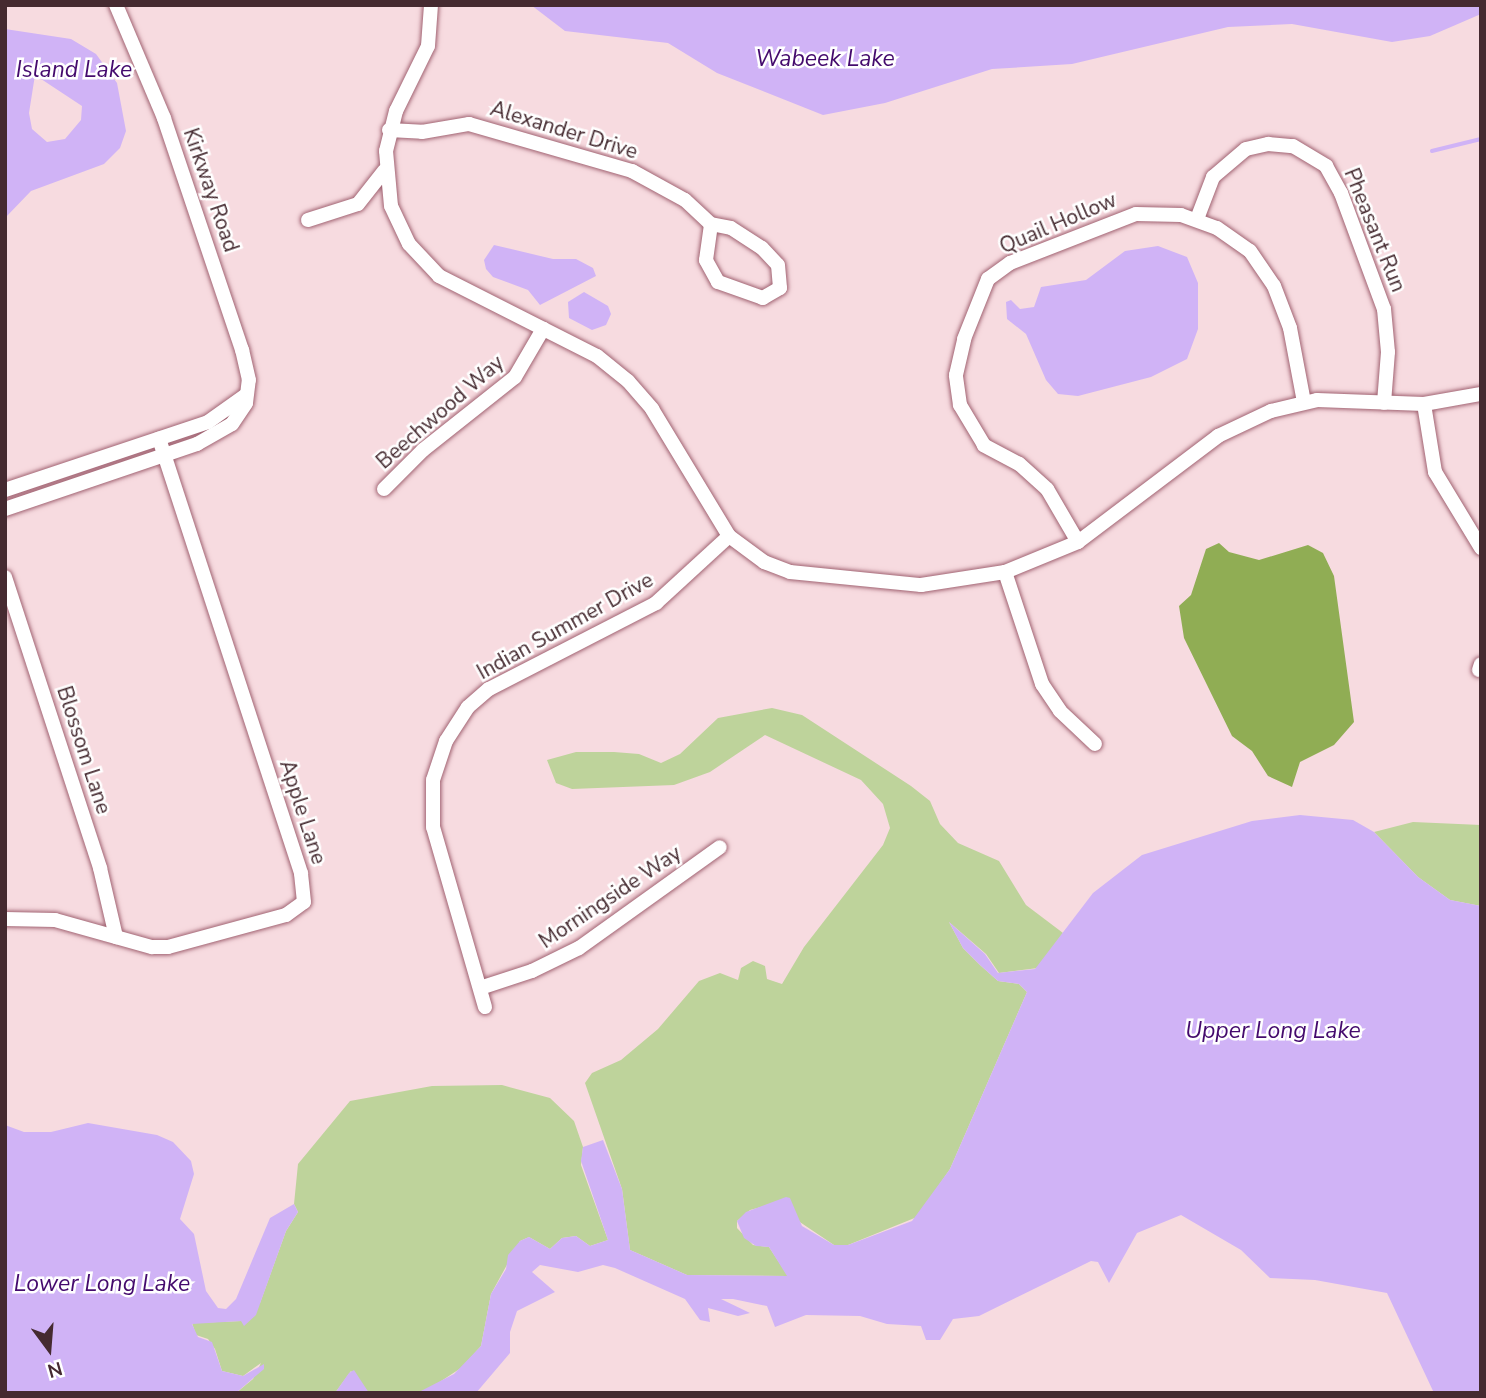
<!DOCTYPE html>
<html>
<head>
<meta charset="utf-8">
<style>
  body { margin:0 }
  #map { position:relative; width:1486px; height:1398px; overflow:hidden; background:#f7dbe0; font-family:"Nunito Sans",sans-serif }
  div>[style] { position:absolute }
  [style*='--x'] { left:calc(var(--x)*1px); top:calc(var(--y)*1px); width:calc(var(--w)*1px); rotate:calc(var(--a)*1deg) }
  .green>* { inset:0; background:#bed39b }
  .forest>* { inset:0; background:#90ad54 }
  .water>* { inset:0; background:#d0b3f6 }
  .stream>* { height:3.5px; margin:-1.75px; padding:0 1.75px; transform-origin:1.75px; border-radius:1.75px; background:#d0b3f6 }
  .roads { filter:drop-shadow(0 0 2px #a16372) drop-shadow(0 0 2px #a16372) }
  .minor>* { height:14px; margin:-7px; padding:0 7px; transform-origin:7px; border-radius:7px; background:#fff }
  span { translate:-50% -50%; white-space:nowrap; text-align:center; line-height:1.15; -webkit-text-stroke:5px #fff; paint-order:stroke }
  .street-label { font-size:21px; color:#452a30 }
  .water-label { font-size:23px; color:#440a6d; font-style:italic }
  .frame { position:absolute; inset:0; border:7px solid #452a30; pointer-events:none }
  .north { position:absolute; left:14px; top:1314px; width:70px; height:70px; -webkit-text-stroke:5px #fff; paint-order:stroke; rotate:164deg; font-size:19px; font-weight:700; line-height:28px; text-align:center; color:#452a30 }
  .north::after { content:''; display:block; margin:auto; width:24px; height:32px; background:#452a30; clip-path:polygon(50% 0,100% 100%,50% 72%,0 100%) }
</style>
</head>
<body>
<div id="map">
  <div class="green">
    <i style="clip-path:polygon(772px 708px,802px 715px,911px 786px,930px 801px,940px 824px,958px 843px,999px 861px,1026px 905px,1063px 933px,1038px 968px,999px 973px,986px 954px,949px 922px,963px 948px,980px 965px,998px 981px,1019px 984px,1027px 992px,950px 1169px,917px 1217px,848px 1245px,834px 1245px,773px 1204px,750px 1210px,737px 1221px,737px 1228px,753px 1245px,769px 1247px,788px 1276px,687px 1275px,630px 1250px,622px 1189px,585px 1083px,592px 1073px,621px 1060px,658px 1029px,699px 981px,720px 973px,738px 980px,741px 968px,753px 961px,765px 966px,767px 979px,782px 984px,804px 947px,883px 845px,890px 828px,883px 804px,861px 780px,765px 735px,710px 772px,674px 785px,572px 789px,556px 783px,547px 760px,576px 752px,614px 752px,639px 754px,661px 763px,680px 754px,718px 718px)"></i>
    <i style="clip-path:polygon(1413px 822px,1481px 825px,1481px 906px,1450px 900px,1418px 877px,1374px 832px)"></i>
    <i style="clip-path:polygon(502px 1085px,550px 1098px,574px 1121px,583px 1147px,581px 1165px,608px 1240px,590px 1246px,576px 1236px,562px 1238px,550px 1249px,529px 1237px,520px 1241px,491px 1294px,481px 1346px,461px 1368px,432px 1387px,417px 1393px,369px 1393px,351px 1371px,335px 1393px,236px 1393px,253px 1379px,261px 1363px,243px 1376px,222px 1371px,215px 1349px,208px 1339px,196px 1335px,192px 1323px,242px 1321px,260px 1303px,286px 1231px,298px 1212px,294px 1204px,298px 1164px,350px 1101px,432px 1086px)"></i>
  </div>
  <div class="forest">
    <i style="clip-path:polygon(1219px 543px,1229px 552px,1259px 560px,1308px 545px,1323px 553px,1334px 576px,1354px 722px,1334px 745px,1300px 762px,1292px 787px,1268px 776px,1252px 751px,1232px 736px,1184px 638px,1179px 606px,1191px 595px,1206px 549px)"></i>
  </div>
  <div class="water">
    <i style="clip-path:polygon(531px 5px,1481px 5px,1481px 14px,1430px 36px,1392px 42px,1292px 24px,1228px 27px,1072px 64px,992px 69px,885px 103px,823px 115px,717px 73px,668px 43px,565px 31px)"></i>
    <i style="clip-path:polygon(evenodd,5px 29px,71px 39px,96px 54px,117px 83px,126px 131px,120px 148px,104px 164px,31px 191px,5px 218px,5px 29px,35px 75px,82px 106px,81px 120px,65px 139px,47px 142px,32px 129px,29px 113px,35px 75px)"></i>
    <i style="clip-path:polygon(494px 245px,553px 259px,576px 259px,593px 268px,596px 276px,540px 305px,528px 290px,493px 277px,486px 269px,484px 260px)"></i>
    <i style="clip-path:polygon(1158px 246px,1187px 257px,1198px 283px,1198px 329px,1187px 359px,1151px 377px,1078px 396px,1058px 394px,1046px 380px,1026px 334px,1007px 319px,1006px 302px,1011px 300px,1020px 309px,1034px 307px,1041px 287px,1086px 280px,1125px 251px)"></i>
    <i style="clip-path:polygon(584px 292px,608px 306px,611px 314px,606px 325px,592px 330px,569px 318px,568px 302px)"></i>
    <i style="clip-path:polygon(1300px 815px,1353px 820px,1374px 832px,1418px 877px,1450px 900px,1481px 906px,1481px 1393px,1434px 1393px,1387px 1293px,1315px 1280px,1270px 1278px,1241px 1250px,1181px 1215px,1137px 1233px,1109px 1283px,1098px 1262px,1091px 1261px,979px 1316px,953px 1319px,940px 1340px,926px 1340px,921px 1326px,887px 1324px,860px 1316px,806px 1315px,775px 1327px,767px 1306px,733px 1299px,721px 1299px,750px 1313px,738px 1316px,708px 1308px,710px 1322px,700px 1320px,685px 1299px,615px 1268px,603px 1265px,578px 1272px,540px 1265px,532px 1272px,555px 1292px,517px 1311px,510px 1332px,510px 1353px,476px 1393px,417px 1393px,454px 1374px,481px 1346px,491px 1294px,506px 1269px,508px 1255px,520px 1241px,529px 1237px,550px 1249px,562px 1238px,576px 1236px,590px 1246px,608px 1240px,581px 1161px,583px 1147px,603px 1140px,622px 1189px,630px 1250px,687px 1275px,787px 1276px,769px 1247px,756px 1246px,744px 1238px,737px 1221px,746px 1212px,786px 1197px,790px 1198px,802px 1226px,834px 1245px,848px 1245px,912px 1221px,950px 1169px,1027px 992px,1019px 984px,998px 981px,980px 965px,963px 948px,949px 922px,985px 954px,998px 973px,1035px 969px,1093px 893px,1142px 855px,1252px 821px)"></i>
    <i style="clip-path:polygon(88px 1123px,157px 1135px,173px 1142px,191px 1161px,194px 1174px,180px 1219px,194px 1234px,206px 1291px,218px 1308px,226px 1309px,236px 1299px,270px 1218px,294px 1204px,298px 1212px,286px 1231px,256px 1315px,244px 1326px,241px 1321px,192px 1324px,198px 1337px,212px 1342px,222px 1371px,243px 1376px,264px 1364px,264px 1369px,236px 1393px,5px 1393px,5px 1125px,24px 1132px,51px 1132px)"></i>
    <i style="clip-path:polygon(354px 1370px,369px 1393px,335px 1393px,349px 1373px)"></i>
  </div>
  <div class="stream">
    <i style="--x:1432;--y:151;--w:50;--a:-13.8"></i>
  </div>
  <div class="roads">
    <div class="minor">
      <i style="--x:431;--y:5;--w:41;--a:94.2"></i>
      <i style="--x:428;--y:46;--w:72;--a:116.2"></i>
      <i style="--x:396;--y:111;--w:41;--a:104"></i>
      <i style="--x:386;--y:151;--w:55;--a:84.8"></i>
      <i style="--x:391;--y:206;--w:42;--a:64.7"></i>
      <i style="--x:409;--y:244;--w:44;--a:46.8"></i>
      <i style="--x:439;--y:276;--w:177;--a:26.9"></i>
      <i style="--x:597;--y:356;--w:40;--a:39"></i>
      <i style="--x:628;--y:381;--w:37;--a:49"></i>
      <i style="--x:652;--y:409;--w:149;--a:58.8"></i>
      <i style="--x:729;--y:536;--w:44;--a:36.6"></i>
      <i style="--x:764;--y:562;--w:28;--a:21"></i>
      <i style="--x:790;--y:572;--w:132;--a:5.7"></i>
      <i style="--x:921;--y:585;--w:85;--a:-8.8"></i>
      <i style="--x:1005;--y:572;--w:79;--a:-22.3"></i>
      <i style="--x:1078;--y:542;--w:176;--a:-37.1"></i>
      <i style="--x:1218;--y:436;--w:59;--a:-25.3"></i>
      <i style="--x:1271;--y:411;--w:47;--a:-13.4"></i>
      <i style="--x:1317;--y:400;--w:107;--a:2.1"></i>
      <i style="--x:1424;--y:404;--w:58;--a:-10"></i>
      <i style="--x:389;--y:130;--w:33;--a:3"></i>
      <i style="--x:422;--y:132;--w:48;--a:-9.7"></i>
      <i style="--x:469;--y:124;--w:170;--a:16.1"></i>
      <i style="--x:632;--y:171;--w:60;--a:28.7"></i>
      <i style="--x:685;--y:200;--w:35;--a:43"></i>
      <i style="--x:711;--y:224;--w:20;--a:11"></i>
      <i style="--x:731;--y:228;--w:37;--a:33"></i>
      <i style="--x:762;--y:248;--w:23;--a:47"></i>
      <i style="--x:778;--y:265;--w:23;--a:85"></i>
      <i style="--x:780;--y:288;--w:20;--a:150"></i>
      <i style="--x:763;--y:298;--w:48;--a:-160.4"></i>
      <i style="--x:718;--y:282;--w:25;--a:-119"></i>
      <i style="--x:706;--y:260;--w:36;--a:-82"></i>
      <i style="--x:1197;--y:219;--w:45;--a:-69.1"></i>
      <i style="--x:1213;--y:177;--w:43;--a:-40.3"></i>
      <i style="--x:1246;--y:149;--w:23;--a:-13"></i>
      <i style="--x:1268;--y:144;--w:25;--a:5"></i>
      <i style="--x:1293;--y:146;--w:39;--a:31"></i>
      <i style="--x:1326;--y:166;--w:31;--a:61"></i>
      <i style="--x:1341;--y:193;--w:124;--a:69.7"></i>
      <i style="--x:1384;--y:309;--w:43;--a:84.7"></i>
      <i style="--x:1388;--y:352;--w:51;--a:94.5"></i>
      <i style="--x:308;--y:220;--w:52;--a:-17.7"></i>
      <i style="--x:358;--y:204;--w:42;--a:-51.8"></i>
      <i style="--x:1424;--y:404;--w:69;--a:80.8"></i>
      <i style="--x:1435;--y:472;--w:89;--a:58.8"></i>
      <i style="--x:384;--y:489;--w:55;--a:-45"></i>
      <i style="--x:423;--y:450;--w:117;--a:-38.4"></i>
      <i style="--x:515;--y:377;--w:56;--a:-59.7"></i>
      <i style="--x:5;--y:490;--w:214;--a:-18.5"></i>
      <i style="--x:208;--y:422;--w:47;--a:-35.4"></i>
      <i style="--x:5;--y:509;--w:203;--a:-18.7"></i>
      <i style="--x:197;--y:444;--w:40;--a:-29.7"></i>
      <i style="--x:232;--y:424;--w:25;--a:-56"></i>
      <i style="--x:246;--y:403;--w:23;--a:-83"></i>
      <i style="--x:249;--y:380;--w:31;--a:-103"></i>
      <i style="--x:242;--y:350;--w:245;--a:-108.6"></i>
      <i style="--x:164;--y:118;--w:123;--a:-113"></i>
      <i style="--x:1078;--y:542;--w:61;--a:-120.3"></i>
      <i style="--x:1047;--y:489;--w:38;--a:-138"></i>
      <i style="--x:1019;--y:464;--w:40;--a:-152"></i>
      <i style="--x:984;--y:445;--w:47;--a:-121"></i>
      <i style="--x:960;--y:405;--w:30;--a:-98"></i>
      <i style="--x:956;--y:375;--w:37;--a:-77"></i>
      <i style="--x:964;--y:339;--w:65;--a:-68.2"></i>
      <i style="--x:988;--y:279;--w:27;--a:-36"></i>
      <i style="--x:1010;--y:263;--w:135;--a:-21.3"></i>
      <i style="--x:1136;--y:214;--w:45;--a:1.3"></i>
      <i style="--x:1181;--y:215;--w:38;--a:20"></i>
      <i style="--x:1217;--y:228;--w:40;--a:34.9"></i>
      <i style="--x:1250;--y:251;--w:42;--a:55.6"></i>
      <i style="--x:1274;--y:286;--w:45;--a:69.1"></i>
      <i style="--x:1290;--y:328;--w:75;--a:79.3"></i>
      <i style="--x:1005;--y:572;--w:118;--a:71.7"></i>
      <i style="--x:1042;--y:684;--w:32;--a:56"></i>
      <i style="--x:1060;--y:711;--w:48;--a:43.3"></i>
      <i style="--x:5;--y:577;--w:306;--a:71.9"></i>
      <i style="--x:100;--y:868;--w:71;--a:76.9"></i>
      <i style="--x:1479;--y:670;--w:6;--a:-72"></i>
      <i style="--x:5;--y:919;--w:50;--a:1.1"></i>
      <i style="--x:55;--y:920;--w:101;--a:15.6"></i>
      <i style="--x:152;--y:947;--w:16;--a:0"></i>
      <i style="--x:168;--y:947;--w:122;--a:-15.2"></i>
      <i style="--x:286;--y:915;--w:22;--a:-36"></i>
      <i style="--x:304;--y:902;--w:29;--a:-96"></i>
      <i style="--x:301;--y:873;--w:457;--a:-108.1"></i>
      <i style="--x:480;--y:988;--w:55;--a:-18.1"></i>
      <i style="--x:532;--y:971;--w:52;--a:-26.1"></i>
      <i style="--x:579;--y:948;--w:173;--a:-35.6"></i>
      <i style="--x:485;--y:1007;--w:187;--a:-106.1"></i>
      <i style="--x:433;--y:827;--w:47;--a:-90"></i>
      <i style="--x:433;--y:780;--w:41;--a:-71.6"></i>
      <i style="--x:446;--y:741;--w:40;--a:-57.1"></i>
      <i style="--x:468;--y:707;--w:28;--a:-41"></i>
      <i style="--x:489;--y:689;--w:188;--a:-27.2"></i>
      <i style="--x:656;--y:603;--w:99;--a:-42.5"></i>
    </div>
  </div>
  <div class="street-label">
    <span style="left:564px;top:130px;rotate:17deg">Alexander Drive</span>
    <span style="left:211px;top:190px;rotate:71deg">Kirkway Road</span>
    <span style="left:1058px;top:223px;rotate:-23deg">Quail Hollow</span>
    <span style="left:1375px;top:230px;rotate:68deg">Pheasant Run</span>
    <span style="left:440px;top:412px;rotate:-41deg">Beechwood Way</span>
    <span style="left:565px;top:626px;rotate:-29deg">Indian Summer Drive</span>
    <span style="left:84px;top:750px;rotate:72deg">Blossom Lane</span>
    <span style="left:303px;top:812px;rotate:72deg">Apple Lane</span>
    <span style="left:610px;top:897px;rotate:-34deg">Morningside Way</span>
  </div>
  <div class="water-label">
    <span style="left:825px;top:59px">Wabeek Lake</span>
    <span style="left:74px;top:70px">Island Lake</span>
    <span style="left:1273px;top:1031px">Upper Long Lake</span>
    <span style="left:102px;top:1284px">Lower Long Lake</span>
  </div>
  <div class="frame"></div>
  <div class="north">N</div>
</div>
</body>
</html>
